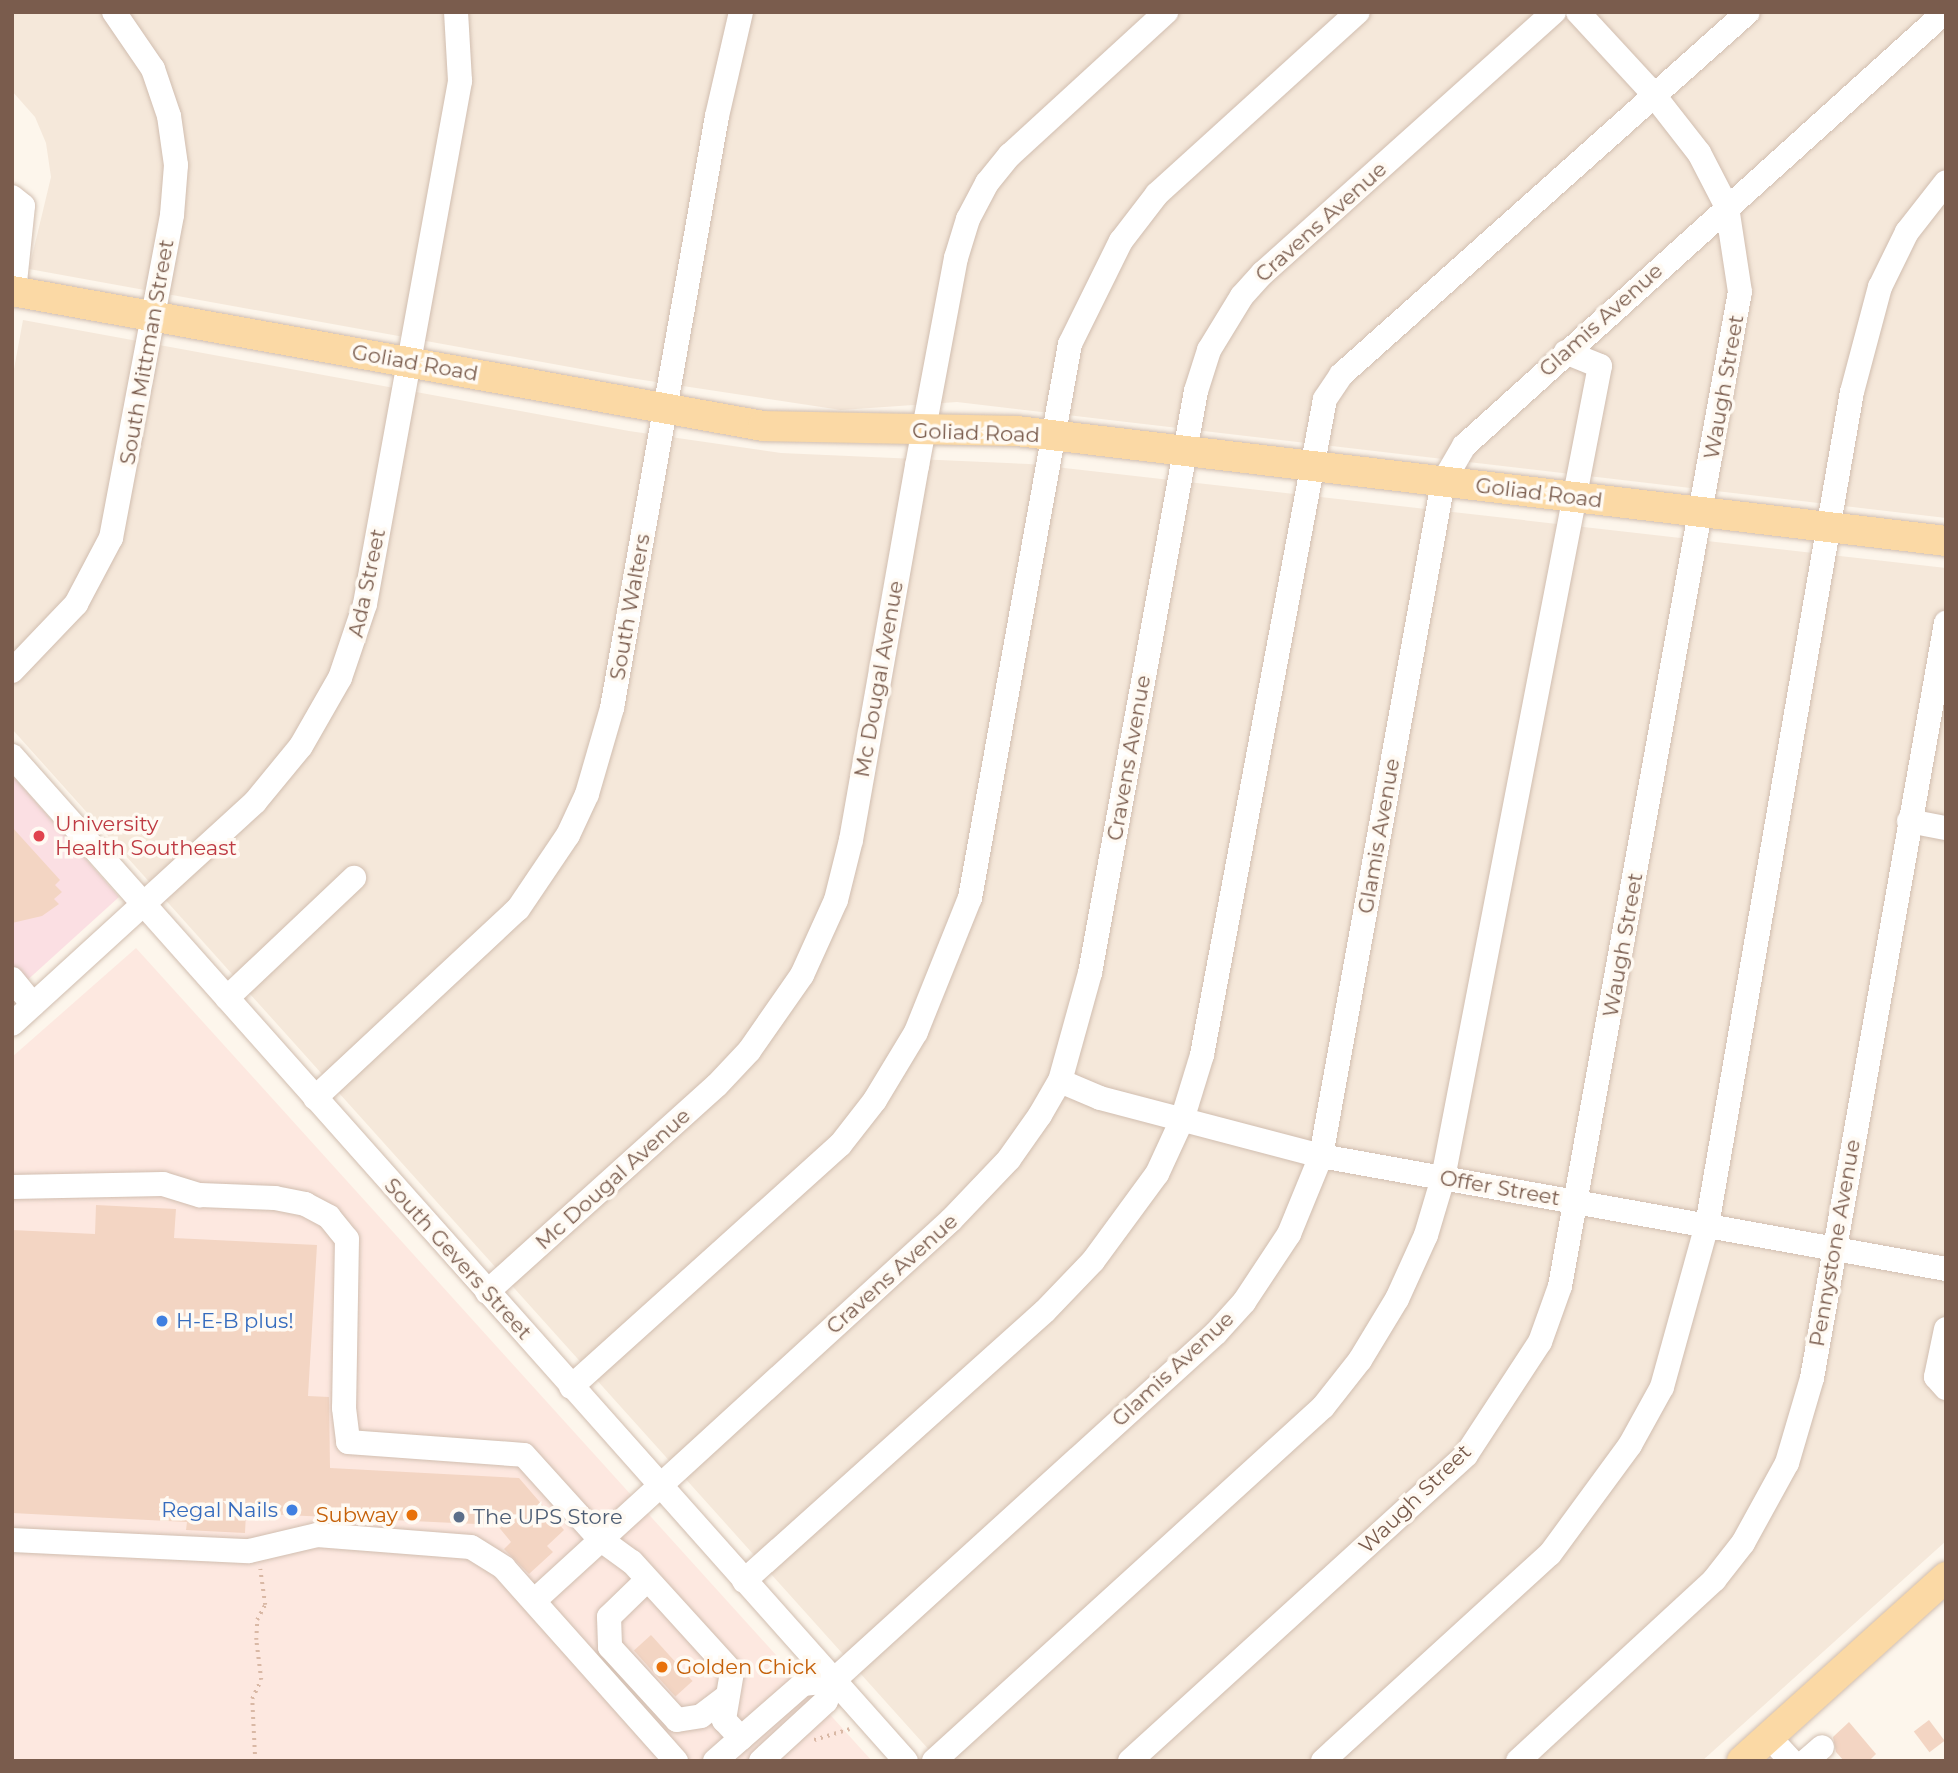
<!DOCTYPE html>
<html>
<head>
<meta charset="utf-8">
<style>
  body { margin:0 }
  #map { position:relative; width:1958px; height:1773px; overflow:hidden; background:#fdf6ec; font-family:Montserrat,sans-serif }
  div>[style] { position:absolute }
  [style*='--x'] { left:calc(var(--x)*1px); top:calc(var(--y)*1px); width:calc(var(--w)*1px); rotate:calc(var(--a)*1deg) }
  .residential>* { inset:0; background:#f5e8da }
  .commercial>* { inset:0; background:#fde8e0 }
  .medical>* { inset:0; background:#fbdfe3 }
  .building>* { inset:0; background:#f3d5c3; transform-origin:0 0 }
  .path>* { height:3.5px; margin-top:-1.75px; transform-origin:0; background:repeating-linear-gradient(90deg,#d9b8a5 0 2px,transparent 0 7px) }
  .roads { filter:drop-shadow(0 0 2px #d1beb0) drop-shadow(0 0 2px #d1beb0) }
  .minor>* { height:24px; margin:-12px; padding:0 12px; transform-origin:12px; border-radius:12px; background:#fff }
  .major>* { height:30px; margin:-15px; padding:0 15px; transform-origin:15px; border-radius:15px; background:#fbd9a5 }
  .dots>* { width:19px; height:19px; translate:-50% -50%; box-sizing:border-box; border:4px solid #fffaf3; border-radius:50% }
  span { translate:-50% -50%; white-space:nowrap; text-align:center; line-height:1.15; -webkit-text-stroke:7px #fffaf3; paint-order:stroke }
  .street-label { font-size:21px; color:#7a5c4d }
  .health-label { font-size:21px; color:#be3a42 }
  .left { translate:0 -50%; text-align:left }
  .shop-label { font-size:21px; color:#366cbe }
  .right { translate:-100% -50%; text-align:right }
  .food-label { font-size:21px; color:#c56008 }
  .service-label { font-size:21px; color:#4e5e75 }
  .frame { position:absolute; inset:0; border:14px solid #7a5c4d; pointer-events:none }
</style>
</head>
<body>
<div id="map">
  <div class="residential">
    <i style="clip-path:polygon(12px 12px,1946px 12px,1946px 518px,957px 402px,841px 410px,630px 378px,29px 269px,51px 177px,46px 143px,35px 117px,12px 91px)"></i>
    <i style="clip-path:polygon(23px 320px,629px 431px,781px 453px,1029px 464px,1946px 568px,1946px 1541px,1702px 1761px,939px 1761px,12px 729px,12px 380px)"></i>
  </div>
  <div class="commercial">
    <i style="clip-path:polygon(136px 948px,872px 1761px,12px 1761px,12px 1057px)"></i>
  </div>
  <div class="medical">
    <i style="clip-path:polygon(12px 775px,119px 897px,12px 994px)"></i>
  </div>
  <div class="building">
    <i style="clip-path:polygon(12px 827px,60px 880px,55px 885px,62px 892px,54px 899px,59px 904px,42px 916px,12px 923px)"></i>
    <i style="clip-path:polygon(96px 1205px,176px 1209px,174px 1238px,317px 1245px,308px 1396px,329px 1397px,330px 1468px,519px 1478px,564px 1530px,547px 1546px,553px 1552px,529px 1574px,504px 1549px,511px 1542px,497px 1525px,246px 1513px,245px 1533px,186px 1530px,187px 1522px,12px 1513px,12px 1230px,95px 1234px)"></i>
    <i style="left:651px;top:1635px;width:62px;height:23px;rotate:48deg"></i>
    <i style="left:1929px;top:1720px;width:26px;height:19px;rotate:53deg"></i>
    <i style="clip-path:polygon(1849px 1722px,1876px 1754px,1869px 1761px,1844px 1761px,1836px 1752px,1833px 1737px)"></i>
  </div>
  <div class="path">
    <i style="--x:814;--y:1740;--w:37;--a:-17"></i>
    <i style="--x:255;--y:1761;--w:62;--a:-92.8"></i>
    <i style="--x:252;--y:1699;--w:21;--a:-65"></i>
    <i style="--x:261;--y:1680;--w:40;--a:-97.1"></i>
    <i style="--x:256;--y:1640;--w:20;--a:-87"></i>
    <i style="--x:257;--y:1620;--w:17;--a:-62"></i>
    <i style="--x:265;--y:1605;--w:36;--a:-98"></i>
  </div>
  <div class="roads">
    <div class="minor">
      <i style="--x:12;--y:197;--w:14;--a:39"></i>
      <i style="--x:23;--y:206;--w:86;--a:96"></i>
      <i style="--x:12;--y:671;--w:93;--a:-46.3"></i>
      <i style="--x:76;--y:604;--w:75;--a:-62.1"></i>
      <i style="--x:111;--y:538;--w:329;--a:-79.3"></i>
      <i style="--x:172;--y:215;--w:50;--a:-85.4"></i>
      <i style="--x:176;--y:165;--w:49;--a:-98.1"></i>
      <i style="--x:169;--y:116;--w:50;--a:-108.8"></i>
      <i style="--x:153;--y:69;--w:69;--a:-124.4"></i>
      <i style="--x:12;--y:756;--w:1345;--a:48.35"></i>
      <i style="--x:1909;--y:821;--w:38;--a:11"></i>
      <i style="--x:12;--y:979;--w:33;--a:51"></i>
      <i style="--x:227;--y:998;--w:175;--a:-43.4"></i>
      <i style="--x:12;--y:1024;--w:329;--a:-42.4"></i>
      <i style="--x:255;--y:802;--w:72;--a:-50.6"></i>
      <i style="--x:301;--y:746;--w:78;--a:-60.2"></i>
      <i style="--x:340;--y:678;--w:78;--a:-71.3"></i>
      <i style="--x:365;--y:604;--w:532;--a:-79.7"></i>
      <i style="--x:460;--y:81;--w:69;--a:-93.3"></i>
      <i style="--x:1060;--y:1081;--w:43;--a:23"></i>
      <i style="--x:1100;--y:1098;--w:228;--a:14.7"></i>
      <i style="--x:1321;--y:1156;--w:635;--a:10.25"></i>
      <i style="--x:315;--y:1098;--w:277;--a:-43"></i>
      <i style="--x:518;--y:909;--w:89;--a:-56"></i>
      <i style="--x:568;--y:835;--w:45;--a:-65.1"></i>
      <i style="--x:587;--y:794;--w:90;--a:-73.8"></i>
      <i style="--x:612;--y:708;--w:601;--a:-79.94"></i>
      <i style="--x:717;--y:116;--w:107;--a:-77"></i>
      <i style="--x:12;--y:1187;--w:151;--a:-1.1"></i>
      <i style="--x:163;--y:1184;--w:39;--a:17"></i>
      <i style="--x:200;--y:1195;--w:75;--a:2.3"></i>
      <i style="--x:275;--y:1198;--w:31;--a:11"></i>
      <i style="--x:305;--y:1204;--w:27;--a:28"></i>
      <i style="--x:329;--y:1217;--w:28;--a:51"></i>
      <i style="--x:347;--y:1239;--w:169;--a:91"></i>
      <i style="--x:344;--y:1408;--w:34;--a:83"></i>
      <i style="--x:348;--y:1442;--w:176;--a:4.2"></i>
      <i style="--x:524;--y:1455;--w:113;--a:47.9"></i>
      <i style="--x:600;--y:1539;--w:39;--a:36"></i>
      <i style="--x:632;--y:1562;--w:149;--a:47.7"></i>
      <i style="--x:732;--y:1672;--w:49;--a:99.5"></i>
      <i style="--x:724;--y:1720;--w:25;--a:47"></i>
      <i style="--x:487;--y:1292;--w:309;--a:-42"></i>
      <i style="--x:717;--y:1085;--w:47;--a:-46.7"></i>
      <i style="--x:749;--y:1051;--w:93;--a:-55.1"></i>
      <i style="--x:802;--y:975;--w:82;--a:-65.6"></i>
      <i style="--x:836;--y:900;--w:62;--a:-76"></i>
      <i style="--x:851;--y:840;--w:380;--a:-80"></i>
      <i style="--x:917;--y:466;--w:212;--a:-79.4"></i>
      <i style="--x:956;--y:258;--w:41;--a:-72.9"></i>
      <i style="--x:968;--y:219;--w:41;--a:-62.2"></i>
      <i style="--x:987;--y:183;--w:36;--a:-51"></i>
      <i style="--x:1010;--y:155;--w:212;--a:-42.5"></i>
      <i style="--x:1946;--y:1329;--w:49;--a:101.8"></i>
      <i style="--x:1936;--y:1377;--w:15;--a:48"></i>
      <i style="--x:571;--y:1387;--w:362;--a:-42"></i>
      <i style="--x:840;--y:1145;--w:57;--a:-52.1"></i>
      <i style="--x:875;--y:1100;--w:79;--a:-58.9"></i>
      <i style="--x:916;--y:1032;--w:144;--a:-68.1"></i>
      <i style="--x:970;--y:898;--w:563;--a:-79.77"></i>
      <i style="--x:1070;--y:344;--w:115;--a:-63.7"></i>
      <i style="--x:1121;--y:241;--w:59;--a:-52.5"></i>
      <i style="--x:1157;--y:194;--w:271;--a:-42.2"></i>
      <i style="--x:12;--y:1540;--w:237;--a:2.7"></i>
      <i style="--x:249;--y:1551;--w:70;--a:-13.2"></i>
      <i style="--x:317;--y:1535;--w:154;--a:4.5"></i>
      <i style="--x:471;--y:1547;--w:39;--a:32"></i>
      <i style="--x:504;--y:1568;--w:259;--a:48.3"></i>
      <i style="--x:647;--y:1580;--w:53;--a:135.8"></i>
      <i style="--x:609;--y:1617;--w:30;--a:88"></i>
      <i style="--x:610;--y:1647;--w:99;--a:47.5"></i>
      <i style="--x:677;--y:1720;--w:24;--a:-9"></i>
      <i style="--x:701;--y:1716;--w:31;--a:-37"></i>
      <i style="--x:744;--y:1581;--w:404;--a:-41.9"></i>
      <i style="--x:1045;--y:1311;--w:69;--a:-46.2"></i>
      <i style="--x:1093;--y:1261;--w:108;--a:-53.7"></i>
      <i style="--x:1157;--y:1174;--w:60;--a:-65.2"></i>
      <i style="--x:1182;--y:1120;--w:68;--a:-72.9"></i>
      <i style="--x:1202;--y:1055;--w:667;--a:-79.38"></i>
      <i style="--x:1325;--y:399;--w:29;--a:-56"></i>
      <i style="--x:1341;--y:375;--w:545;--a:-41.73"></i>
      <i style="--x:534;--y:1601;--w:565;--a:-42.42"></i>
      <i style="--x:951;--y:1220;--w:84;--a:-46.4"></i>
      <i style="--x:1009;--y:1159;--w:54;--a:-54.8"></i>
      <i style="--x:1040;--y:1115;--w:39;--a:-60"></i>
      <i style="--x:1060;--y:1081;--w:112;--a:-74.5"></i>
      <i style="--x:1090;--y:973;--w:592;--a:-79.68"></i>
      <i style="--x:1196;--y:391;--w:43;--a:-72.4"></i>
      <i style="--x:1209;--y:350;--w:63;--a:-58.6"></i>
      <i style="--x:1242;--y:296;--w:31;--a:-48"></i>
      <i style="--x:1263;--y:273;--w:391;--a:-41.9"></i>
      <i style="--x:1769;--y:1737;--w:33;--a:47"></i>
      <i style="--x:715;--y:1761;--w:117;--a:-41.2"></i>
      <i style="--x:803;--y:1684;--w:30;--a:-6"></i>
      <i style="--x:761;--y:1761;--w:88;--a:-42.7"></i>
      <i style="--x:826;--y:1701;--w:21;--a:-71"></i>
      <i style="--x:833;--y:1681;--w:517;--a:-42.26"></i>
      <i style="--x:1216;--y:1333;--w:42;--a:-47.9"></i>
      <i style="--x:1244;--y:1302;--w:82;--a:-56.5"></i>
      <i style="--x:1289;--y:1234;--w:84;--a:-67.7"></i>
      <i style="--x:1321;--y:1156;--w:685;--a:-79.74"></i>
      <i style="--x:1443;--y:482;--w:42;--a:-59.7"></i>
      <i style="--x:1464;--y:446;--w:648;--a:-42.06"></i>
      <i style="--x:934;--y:1761;--w:526;--a:-42.3"></i>
      <i style="--x:1323;--y:1407;--w:60;--a:-51.8"></i>
      <i style="--x:1360;--y:1360;--w:71;--a:-58.8"></i>
      <i style="--x:1397;--y:1299;--w:70;--a:-65.6"></i>
      <i style="--x:1426;--y:1235;--w:59;--a:-73.4"></i>
      <i style="--x:1443;--y:1178;--w:827;--a:-79.06"></i>
      <i style="--x:1600;--y:366;--w:37;--a:-158"></i>
      <i style="--x:1130;--y:1761;--w:454;--a:-42.3"></i>
      <i style="--x:1466;--y:1455;--w:135;--a:-56.8"></i>
      <i style="--x:1540;--y:1342;--w:59;--a:-70.3"></i>
      <i style="--x:1560;--y:1286;--w:1010;--a:-79.74"></i>
      <i style="--x:1740;--y:292;--w:86;--a:-98.7"></i>
      <i style="--x:1727;--y:207;--w:61;--a:-117.4"></i>
      <i style="--x:1699;--y:153;--w:81;--a:-128"></i>
      <i style="--x:1649;--y:89;--w:105;--a:-132.7"></i>
      <i style="--x:1323;--y:1761;--w:307;--a:-42.4"></i>
      <i style="--x:1550;--y:1554;--w:135;--a:-53.7"></i>
      <i style="--x:1630;--y:1445;--w:66;--a:-61.1"></i>
      <i style="--x:1662;--y:1387;--w:168;--a:-74.5"></i>
      <i style="--x:1707;--y:1225;--w:846;--a:-80.13"></i>
      <i style="--x:1852;--y:392;--w:109;--a:-75.1"></i>
      <i style="--x:1880;--y:287;--w:61;--a:-63.9"></i>
      <i style="--x:1907;--y:232;--w:63;--a:-52"></i>
      <i style="--x:1518;--y:1761;--w:267;--a:-42.7"></i>
      <i style="--x:1714;--y:1580;--w:47;--a:-51.9"></i>
      <i style="--x:1743;--y:1543;--w:91;--a:-61.2"></i>
      <i style="--x:1787;--y:1463;--w:89;--a:-73.6"></i>
      <i style="--x:1812;--y:1378;--w:767;--a:-79.94"></i>
      <i style="--x:1806;--y:1761;--w:21;--a:-41"></i>
    </div>
    <div class="major">
      <i style="--x:12;--y:291;--w:763;--a:10.19"></i>
      <i style="--x:763;--y:426;--w:254;--a:1.1"></i>
      <i style="--x:1017;--y:431;--w:935;--a:6.75"></i>
      <i style="--x:1742;--y:1761;--w:275;--a:-42"></i>
    </div>
  </div>
  <div class="dots">
    <i style="left:39px;top:836px;background:#e0444e"></i>
    <i style="left:162px;top:1321px;background:#3f7fe0"></i>
    <i style="left:292px;top:1510px;background:#3f7fe0"></i>
    <i style="left:412px;top:1515px;background:#e8710a"></i>
    <i style="left:459px;top:1517px;background:#5c6f8a"></i>
    <i style="left:662px;top:1667px;background:#e8710a"></i>
  </div>
  <div class="street-label">
    <span style="left:1321px;top:222px;rotate:-42deg">Cravens Avenue</span>
    <span style="left:1601px;top:320px;rotate:-42deg">Glamis Avenue</span>
    <span style="left:147px;top:352px;rotate:-80deg">South Mittman Street</span>
    <span style="left:415px;top:363px;rotate:10deg">Goliad Road</span>
    <span style="left:1724px;top:387px;rotate:-80deg">Waugh Street</span>
    <span style="left:976px;top:433px;rotate:2deg">Goliad Road</span>
    <span style="left:1539px;top:493px;rotate:7deg">Goliad Road</span>
    <span style="left:367px;top:583px;rotate:-78deg">Ada Street</span>
    <span style="left:630px;top:607px;rotate:-80deg">South Walters</span>
    <span style="left:879px;top:679px;rotate:-80deg">Mc Dougal Avenue</span>
    <span style="left:1129px;top:758px;rotate:-80deg">Cravens Avenue</span>
    <span style="left:1379px;top:836px;rotate:-80deg">Glamis Avenue</span>
    <span style="left:1623px;top:945px;rotate:-80deg">Waugh Street</span>
    <span style="left:613px;top:1179px;rotate:-42deg">Mc Dougal Avenue</span>
    <span style="left:1500px;top:1188px;rotate:10deg">Offer Street</span>
    <span style="left:1835px;top:1243px;rotate:-80deg">Pennystone Avenue</span>
    <span style="left:458px;top:1259px;rotate:48deg">South Gevers Street</span>
    <span style="left:892px;top:1274px;rotate:-42deg">Cravens Avenue</span>
    <span style="left:1173px;top:1369px;rotate:-43deg">Glamis Avenue</span>
    <span style="left:1415px;top:1499px;rotate:-44deg">Waugh Street</span>
  </div>
  <div class="health-label">
    <span class="left" style="left:55px;top:836px">University<br>Health Southeast</span>
  </div>
  <div class="shop-label">
    <span class="left" style="left:176px;top:1321px">H-E-B plus!</span>
    <span class="right" style="left:278px;top:1510px">Regal Nails</span>
  </div>
  <div class="food-label">
    <span class="right" style="left:398px;top:1515px">Subway</span>
    <span class="left" style="left:676px;top:1667px">Golden Chick</span>
  </div>
  <div class="service-label">
    <span class="left" style="left:473px;top:1517px">The UPS Store</span>
  </div>
  <div class="frame"></div>
</div>
</body>
</html>
